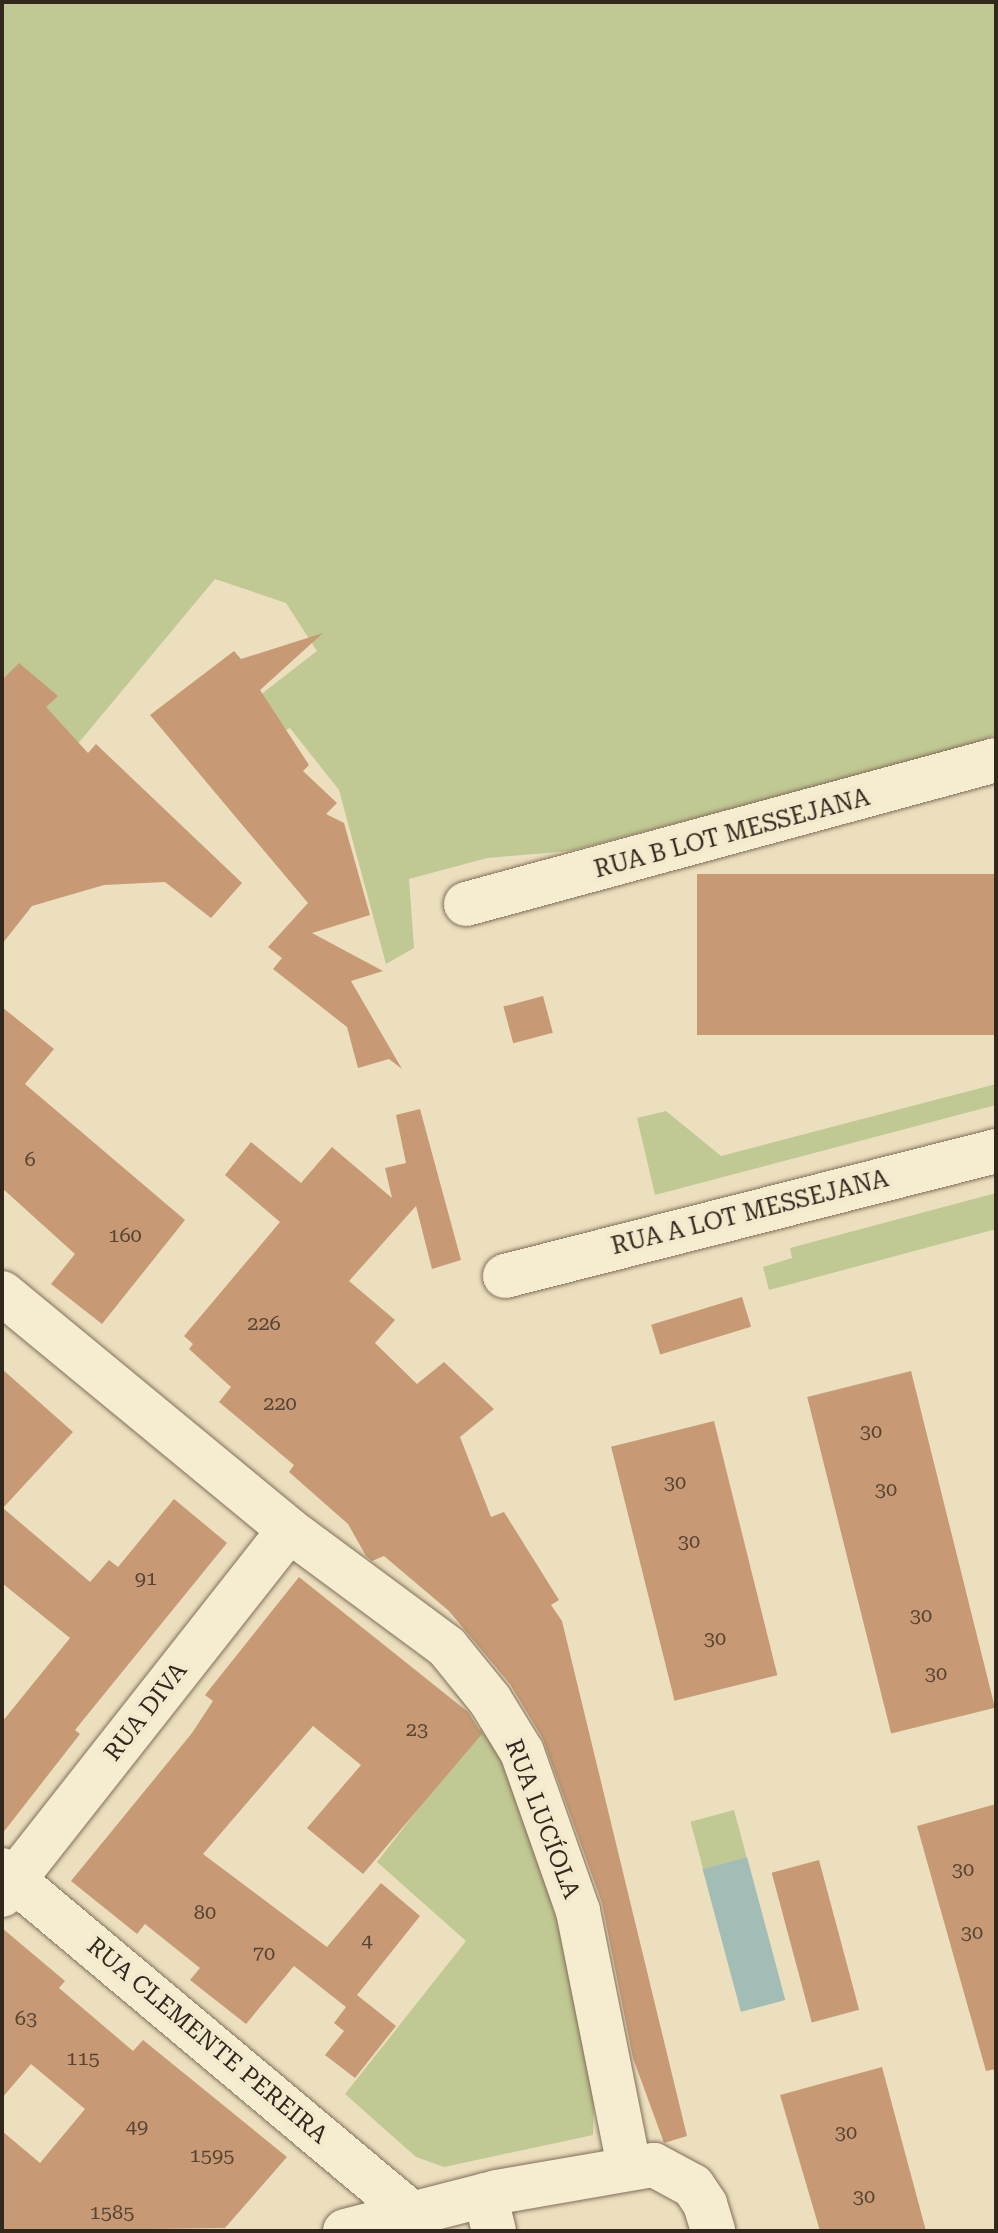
<!DOCTYPE html>
<html>
<head>
<meta charset="utf-8">
<style>
  body { margin:0 }
  #map { position:relative; width:998px; height:2233px; overflow:hidden; background:#ebdfbe; font-family:"Roboto Serif",serif }
  div>[style] { position:absolute }
  [style*='--x'] { left:calc(var(--x)*1px); top:calc(var(--y)*1px); width:calc(var(--w)*1px); rotate:calc(var(--a)*1deg) }
  .green>* { inset:0; background:#c0c893; transform-origin:0 0 }
  .water>* { inset:0; background:#a1bdb5; transform-origin:0 0 }
  .building>* { inset:0; background:#c79a75; transform-origin:0 0 }
  .roads { filter:drop-shadow(0 0 2px #826f58) drop-shadow(0 0 2px #826f58) }
  .minor>* { height:44px; margin:-22px; padding:0 22px; transform-origin:22px; border-radius:22px; background:#f6ecd0 }
  span { translate:-50% -50%; white-space:nowrap; text-align:center; line-height:1.15; -webkit-text-stroke:8px #f3e9cd; paint-order:stroke }
  .number-label { font-size:20px; color:#574432 }
  .number-label span { -webkit-text-stroke-width:0 }
  .street-label { font-size:24px; color:#32271c }
  .frame { position:absolute; inset:0; border:4px solid #32271c; pointer-events:none }
</style>
</head>
<body>
<div id="map">
  <div class="green">
    <i style="clip-path:polygon(2px 2px,996px 2px,996px 734px,971px 746px,570px 851px,487px 858px,409px 879px,414px 948px,386px 964px,339px 790px,290px 728px,274px 736px,251px 702px,317px 651px,286px 603px,215px 579px,76px 746px,2px 697px)"></i>
    <i style="clip-path:polygon(996px 1084px,996px 1105px,655px 1195px,637px 1118px,666px 1111px,721px 1156px)"></i>
    <i style="clip-path:polygon(996px 1193px,996px 1229px,769px 1290px,763px 1267px,792px 1258px,790px 1248px)"></i>
    <i style="clip-path:polygon(488px 1719px,509px 1769px,561px 1934px,594px 2097px,593px 2135px,444px 2167px,416px 2157px,345px 2094px,466px 1941px,377px 1862px)"></i>
    <i style="left:734px;top:1810px;width:49px;height:45px;rotate:75deg"></i>
  </div>
  <div class="water">
    <i style="left:747px;top:1857px;width:148px;height:46px;rotate:75deg"></i>
  </div>
  <div class="building">
    <i style="clip-path:polygon(323px 633px,260px 690px,309px 765px,303px 771px,337px 803px,326px 814px,344px 823px,370px 915px,312px 933px,383px 971px,351px 981px,402px 1069px,389px 1059px,358px 1068px,347px 1027px,273px 969px,282px 958px,268px 947px,308px 903px,150px 715px,234px 651px,241px 659px)"></i>
    <i style="clip-path:polygon(19px 663px,58px 696px,46px 707px,88px 753px,96px 744px,242px 883px,211px 918px,165px 882px,104px 885px,32px 906px,2px 944px,2px 680px)"></i>
    <i style="left:996px;top:874px;width:161px;height:299px;rotate:90deg"></i>
    <i style="left:543px;top:996px;width:38px;height:41px;rotate:75deg"></i>
    <i style="clip-path:polygon(2px 1007px,54px 1049px,25px 1084px,185px 1220px,102px 1324px,51px 1284px,75px 1254px,2px 1188px)"></i>
    <i style="clip-path:polygon(420px 1109px,461px 1260px,432px 1269px,416px 1206px,349px 1281px,395px 1320px,375px 1343px,417px 1384px,444px 1362px,494px 1409px,460px 1437px,491px 1517px,504px 1512px,559px 1600px,551px 1605px,562px 1621px,687px 2136px,664px 2143px,633px 2058px,602px 1903px,543px 1739px,510px 1684px,449px 1611px,384px 1556px,372px 1561px,366px 1556px,348px 1524px,289px 1472px,294px 1465px,219px 1402px,231px 1387px,189px 1349px,193px 1344px,184px 1336px,280px 1222px,225px 1175px,251px 1142px,301px 1183px,332px 1147px,392px 1198px,385px 1168px,406px 1163px,396px 1115px)"></i>
    <i style="left:742px;top:1297px;width:31px;height:95px;rotate:73deg"></i>
    <i style="clip-path:polygon(2px 1369px,73px 1432px,3px 1508px,90px 1582px,109px 1560px,118px 1567px,174px 1499px,227px 1543px,75px 1730px,80px 1734px,2px 1834px,2px 1722px,70px 1638px,2px 1583px)"></i>
    <i style="left:911px;top:1371px;width:347px;height:107px;rotate:76deg"></i>
    <i style="left:714px;top:1421px;width:262px;height:106px;rotate:76deg"></i>
    <i style="clip-path:polygon(299px 1577px,468px 1712px,482px 1734px,363px 1874px,307px 1828px,361px 1765px,313px 1726px,203px 1854px,327px 1947px,381px 1883px,420px 1916px,357px 1995px,396px 2026px,355px 2078px,325px 2055px,344px 2031px,334px 2023px,346px 2007px,294px 1966px,246px 2024px,190px 1980px,200px 1968px,145px 1924px,137px 1934px,71px 1881px,192px 1733px,213px 1701px,205px 1695px)"></i>
    <i style="clip-path:polygon(996px 1804px,996px 2069px,986px 2071px,917px 1826px)"></i>
    <i style="left:819px;top:1860px;width:155px;height:49px;rotate:75deg"></i>
    <i style="clip-path:polygon(2px 1928px,65px 1981px,59px 1988px,133px 2051px,143px 2040px,287px 2157px,225px 2228px,2px 2231px,2px 2131px,40px 2163px,85px 2109px,31px 2064px,2px 2098px)"></i>
    <i style="clip-path:polygon(882px 2067px,926px 2231px,820px 2231px,780px 2095px)"></i>
  </div>
  <div class="roads">
    <div class="minor">
      <i style="--x:466;--y:904;--w:549;--a:-15.2"></i>
      <i style="--x:505;--y:1276;--w:507;--a:-14.28"></i>
      <i style="--x:2;--y:1293;--w:372;--a:39.5"></i>
      <i style="--x:289;--y:1530;--w:197;--a:36.5"></i>
      <i style="--x:447;--y:1647;--w:68;--a:50.9"></i>
      <i style="--x:490;--y:1700;--w:61;--a:58.4"></i>
      <i style="--x:522;--y:1752;--w:169;--a:70.6"></i>
      <i style="--x:578;--y:1911;--w:261;--a:78.7"></i>
      <i style="--x:2;--y:1870;--w:534;--a:39.98"></i>
      <i style="--x:2;--y:1895;--w:464;--a:-51.8"></i>
      <i style="--x:485;--y:2195;--w:37;--a:76"></i>
      <i style="--x:345;--y:2231;--w:157;--a:-14.4"></i>
      <i style="--x:497;--y:2192;--w:159;--a:-9.8"></i>
      <i style="--x:654;--y:2165;--w:44;--a:28.3"></i>
      <i style="--x:693;--y:2186;--w:22;--a:56"></i>
      <i style="--x:705;--y:2204;--w:28;--a:73"></i>
    </div>
  </div>
  <div class="number-label">
    <span style="left:30px;top:1159px">6</span>
    <span style="left:125px;top:1235px">160</span>
    <span style="left:264px;top:1323px">226</span>
    <span style="left:280px;top:1403px">220</span>
    <span style="left:871px;top:1431px">30</span>
    <span style="left:675px;top:1482px">30</span>
    <span style="left:886px;top:1489px">30</span>
    <span style="left:689px;top:1541px">30</span>
    <span style="left:146px;top:1578px">91</span>
    <span style="left:921px;top:1615px">30</span>
    <span style="left:715px;top:1638px">30</span>
    <span style="left:936px;top:1673px">30</span>
    <span style="left:417px;top:1729px">23</span>
    <span style="left:963px;top:1869px">30</span>
    <span style="left:205px;top:1912px">80</span>
    <span style="left:972px;top:1932px">30</span>
    <span style="left:367px;top:1940px">4</span>
    <span style="left:264px;top:1953px">70</span>
    <span style="left:26px;top:2018px">63</span>
    <span style="left:83px;top:2058px">115</span>
    <span style="left:137px;top:2126px">49</span>
    <span style="left:846px;top:2132px">30</span>
    <span style="left:212px;top:2155px">1595</span>
    <span style="left:864px;top:2196px">30</span>
    <span style="left:112px;top:2212px">1585</span>
  </div>
  <div class="street-label">
    <span style="left:732px;top:834px;rotate:-15deg">RUA B LOT MESSEJANA</span>
    <span style="left:750px;top:1213px;rotate:-14deg">RUA A LOT MESSEJANA</span>
    <span style="left:146px;top:1712px;rotate:-52deg">RUA DIVA</span>
    <span style="left:542px;top:1819px;rotate:69deg">RUA LUCÍOLA</span>
    <span style="left:207px;top:2041px;rotate:40deg">RUA CLEMENTE PEREIRA</span>
  </div>
  <div class="frame"></div>
</div>
</body>
</html>
